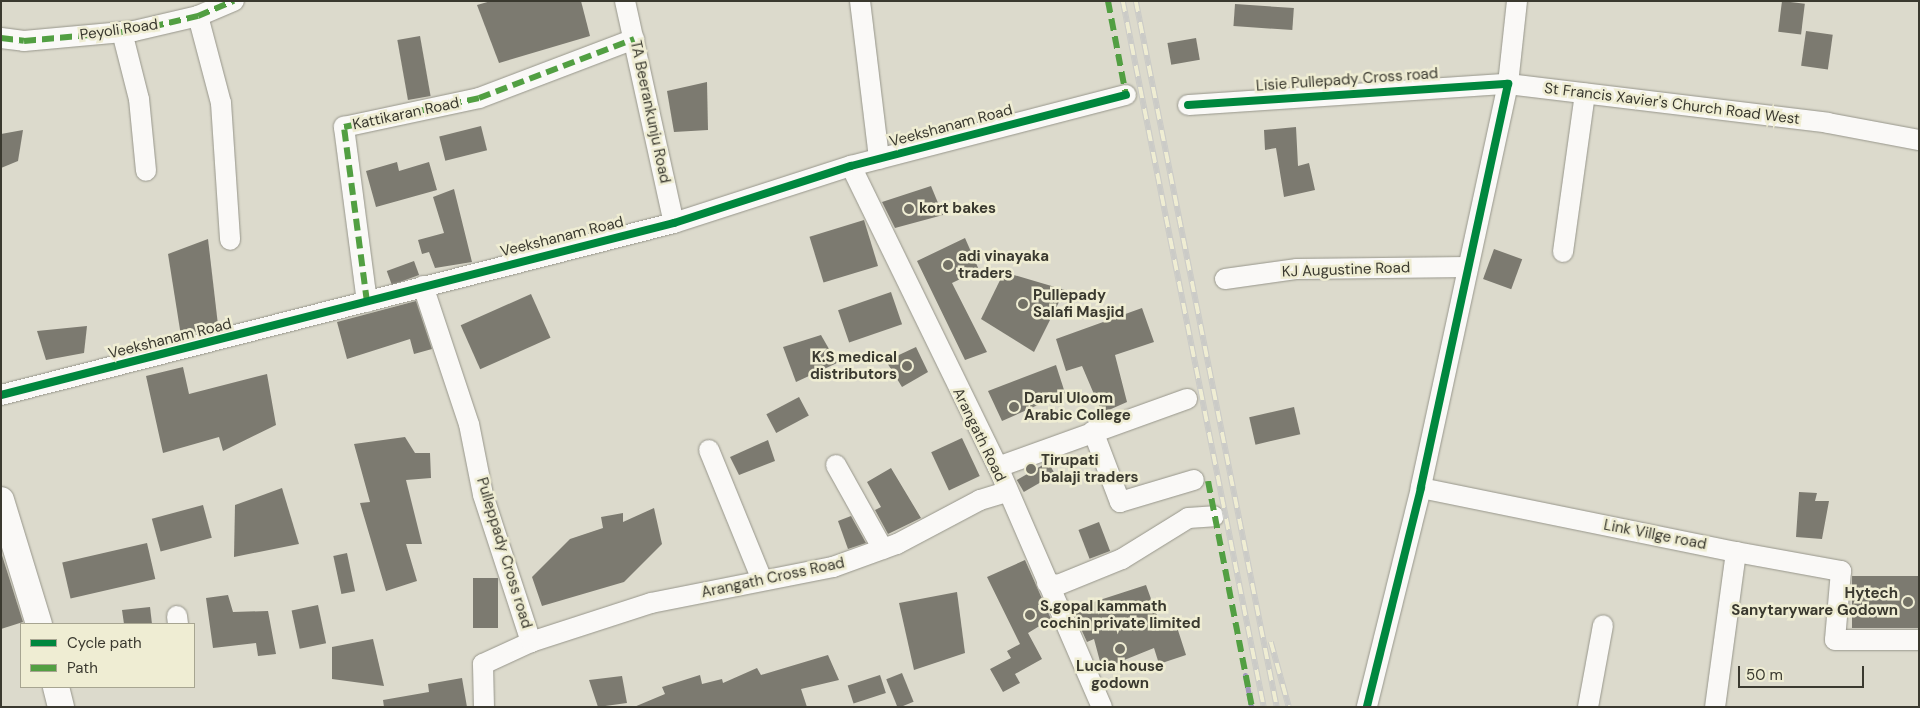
<!DOCTYPE html>
<html>
<head>
<meta charset="utf-8">
<style>
  body { margin:0 }
  #map { position:relative; width:1920px; height:708px; overflow:hidden; background:#dcdacc; font-family:"DM Sans",sans-serif }
  div>[style] { position:absolute }
  [style*='--x'] { left:calc(var(--x)*1px); top:calc(var(--y)*1px); width:calc(var(--w)*1px); rotate:calc(var(--a)*1deg) }
  .stream>* { height:5px; margin:-2.5px; padding:0 2.5px; transform-origin:2.5px; border-radius:2.5px; background:#a298bb }
  .building>* { inset:0; background:#7c7a70; transform-origin:0 0 }
  .roads { filter:drop-shadow(0 0 1px #97968b) drop-shadow(0 0 1px #97968b) }
  .minor>* { height:20px; margin:-10px; padding:0 10px; transform-origin:10px; border-radius:10px; background:#faf9f7 }
  .major>* { height:26px; margin:-13px; padding:0 13px; transform-origin:13px; border-radius:13px; background:#faf9f7 }
  .rail>* { height:5.5px; margin-top:-2.75px; transform-origin:0; background:repeating-linear-gradient(90deg,#efedd3 0 11px,#cbcbc7 0 22px); box-sizing:border-box; border-block:1px solid #cbcbc7 }
  .quiet>* { height:6px; margin-top:-3px; transform-origin:0; background:repeating-linear-gradient(90deg,#529f42 0 12px,transparent 0 18px) }
  .cycleway>* { height:8px; margin:-4px; padding:0 4px; transform-origin:4px; border-radius:4px; background:#00873e }
  .dots>* { width:14px; height:14px; translate:-50% -50%; box-sizing:border-box; border:2px solid #efedd3; border-radius:50% }
  span { translate:-50% -50%; white-space:nowrap; text-align:center; line-height:1.15; -webkit-text-stroke:5px #efedd3; paint-order:stroke }
  .street-label { font-size:15px; color:#3a392f }
  .poi-label { font-size:15px; color:#3a392f; font-weight:700 }
  .left { translate:0 -50%; text-align:left }
  .right { translate:-100% -50%; text-align:right }
  .frame { position:absolute; inset:0; border:2px solid #3a392f; pointer-events:none }
  .legend { position:absolute; left:20px; top:623px; width:175px; height:65px; box-sizing:border-box; background:#efedd3; border:1px solid #a7a591; margin:0; padding:6px 9px; list-style:none; font-size:15px; color:#3a392f }
  .legend li { display:flex; align-items:center; gap:10px; height:25px }
  .legend b { width:25px; border:1px solid #a7a591 }
  .scale { position:absolute; left:1738px; top:666px; width:126px; height:22px; box-sizing:border-box; border:2px solid #3a392f; border-top:0; padding-left:6px; font-size:15px; line-height:18px; white-space:nowrap; color:#3a392f; -webkit-text-stroke:4px #efedd3; paint-order:stroke }
</style>
</head>
<body>
<div id="map">
  <div class="stream">
    <i style="--x:1245;--y:675;--w:33;--a:79"></i>
  </div>
  <div class="building">
    <i style="clip-path:polygon(491px 1px,581px 1px,590px 36px,499px 63px,477px 5px)"></i>
    <i style="left:1782px;top:1px;width:23px;height:31px;rotate:7deg"></i>
    <i style="left:1235px;top:4px;width:59px;height:22px;rotate:4deg"></i>
    <i style="left:1806px;top:31px;width:27px;height:35px;rotate:8deg"></i>
    <i style="left:420px;top:36px;width:61px;height:23px;rotate:80deg"></i>
    <i style="left:1196px;top:38px;width:22px;height:29px;rotate:80deg"></i>
    <i style="clip-path:polygon(707px 82px,708px 130px,674px 132px,667px 91px)"></i>
    <i style="left:481px;top:126px;width:25px;height:43px;rotate:76deg"></i>
    <i style="clip-path:polygon(1296px 127px,1298px 166px,1309px 163px,1315px 190px,1284px 197px,1276px 148px,1265px 150px,1264px 130px)"></i>
    <i style="clip-path:polygon(23px 130px,18px 161px,1px 168px,1px 134px)"></i>
    <i style="clip-path:polygon(397px 162px,399px 171px,429px 162px,437px 190px,376px 207px,366px 171px)"></i>
    <i style="clip-path:polygon(931px 186px,943px 215px,895px 228px,882px 202px)"></i>
    <i style="clip-path:polygon(454px 189px,472px 262px,435px 268px,429px 252px,422px 254px,418px 240px,444px 233px,433px 197px)"></i>
    <i style="left:864px;top:220px;width:48px;height:57px;rotate:73deg"></i>
    <i style="clip-path:polygon(965px 238px,979px 270px,952px 283px,987px 352px,965px 360px,917px 261px)"></i>
    <i style="clip-path:polygon(208px 239px,218px 325px,181px 336px,168px 254px)"></i>
    <i style="left:1494px;top:249px;width:30px;height:32px;rotate:20deg"></i>
    <i style="left:414px;top:261px;width:15px;height:29px;rotate:70deg"></i>
    <i style="clip-path:polygon(1004px 272px,1065px 290px,1034px 352px,981px 319px)"></i>
    <i style="left:891px;top:292px;width:34px;height:56px;rotate:71deg"></i>
    <i style="left:531px;top:294px;width:48px;height:77px;rotate:66deg"></i>
    <i style="clip-path:polygon(416px 301px,432px 349px,414px 354px,410px 339px,347px 359px,337px 322px)"></i>
    <i style="clip-path:polygon(1142px 308px,1154px 342px,1115px 355px,1127px 402px,1102px 413px,1082px 366px,1066px 371px,1056px 339px)"></i>
    <i style="clip-path:polygon(87px 326px,84px 353px,46px 360px,37px 331px)"></i>
    <i style="clip-path:polygon(821px 335px,837px 363px,796px 382px,783px 347px)"></i>
    <i style="clip-path:polygon(916px 347px,928px 372px,902px 387px,886px 361px)"></i>
    <i style="clip-path:polygon(1056px 365px,1065px 393px,1002px 421px,988px 391px)"></i>
    <i style="clip-path:polygon(183px 367px,189px 394px,267px 374px,276px 425px,223px 451px,219px 437px,163px 453px,146px 376px)"></i>
    <i style="left:799px;top:397px;width:21px;height:37px;rotate:62deg"></i>
    <i style="left:1294px;top:407px;width:28px;height:46px;rotate:77deg"></i>
    <i style="clip-path:polygon(405px 437px,415px 453px,430px 453px,431px 478px,406px 480px,422px 544px,406px 544px,417px 581px,386px 591px,360px 503px,370px 502px,354px 444px)"></i>
    <i style="left:962px;top:438px;width:42px;height:34px;rotate:65deg"></i>
    <i style="clip-path:polygon(768px 440px,775px 461px,739px 475px,730px 457px)"></i>
    <i style="left:1048px;top:462px;width:14px;height:36px;rotate:60deg"></i>
    <i style="clip-path:polygon(891px 468px,921px 518px,888px 534px,875px 510px,881px 507px,867px 482px)"></i>
    <i style="clip-path:polygon(282px 488px,299px 544px,234px 557px,235px 505px)"></i>
    <i style="clip-path:polygon(1799px 492px,1817px 493px,1815px 501px,1829px 501px,1822px 539px,1796px 537px)"></i>
    <i style="left:203px;top:505px;width:34px;height:53px;rotate:75deg"></i>
    <i style="clip-path:polygon(654px 508px,662px 544px,624px 582px,542px 606px,532px 577px,570px 539px,603px 528px,601px 517px,623px 513px,623px 522px)"></i>
    <i style="clip-path:polygon(851px 516px,866px 543px,848px 549px,838px 521px)"></i>
    <i style="left:1099px;top:522px;width:31px;height:22px;rotate:69deg"></i>
    <i style="left:147px;top:543px;width:37px;height:87px;rotate:77deg"></i>
    <i style="clip-path:polygon(1px 552px,23px 622px,1px 629px)"></i>
    <i style="left:347px;top:553px;width:39px;height:14px;rotate:78deg"></i>
    <i style="clip-path:polygon(1025px 560px,1051px 619px,1028px 633px,1042px 659px,1015px 674px,1020px 683px,1003px 692px,990px 669px,1011px 658px,1007px 651px,1020px 644px,987px 577px)"></i>
    <i style="left:1919px;top:576px;width:52px;height:67px;rotate:90deg"></i>
    <i style="left:473px;top:578px;width:25px;height:50px"></i>
    <i style="clip-path:polygon(1146px 585px,1162px 629px,1176px 624px,1186px 655px,1159px 664px,1154px 648px,1102px 669px,1094px 639px,1087px 642px,1072px 609px)"></i>
    <i style="clip-path:polygon(957px 592px,965px 653px,914px 670px,899px 603px)"></i>
    <i style="clip-path:polygon(228px 595px,233px 612px,268px 611px,276px 654px,258px 656px,256px 643px,213px 648px,206px 598px)"></i>
    <i style="left:318px;top:605px;width:39px;height:27px;rotate:78deg"></i>
    <i style="clip-path:polygon(150px 607px,152px 624px,124px 624px,122px 610px)"></i>
    <i style="clip-path:polygon(373px 639px,384px 686px,332px 679px,332px 647px)"></i>
    <i style="clip-path:polygon(828px 655px,839px 680px,801px 689px,807px 707px,634px 707px,665px 694px,662px 687px,700px 675px,702px 684px,722px 679px,723px 683px,757px 668px,761px 675px)"></i>
    <i style="left:902px;top:673px;width:31px;height:17px;rotate:68deg"></i>
    <i style="left:880px;top:675px;width:19px;height:34px;rotate:72deg"></i>
    <i style="clip-path:polygon(622px 676px,627px 703px,598px 707px,589px 680px)"></i>
    <i style="clip-path:polygon(462px 678px,467px 707px,384px 707px,383px 700px,429px 692px,428px 684px)"></i>
  </div>
  <div class="roads">
    <div class="minor">
      <i style="--x:625;--y:1;--w:227;--a:77.6"></i>
      <i style="--x:860;--y:1;--w:159;--a:83.1"></i>
      <i style="--x:1517;--y:1;--w:83;--a:96.2"></i>
      <i style="--x:1508;--y:84;--w:322;--a:6.9"></i>
      <i style="--x:1828;--y:123;--w:93;--a:10.6"></i>
      <i style="--x:198;--y:16;--w:90;--a:75.2"></i>
      <i style="--x:221;--y:103;--w:137;--a:86.2"></i>
      <i style="--x:122;--y:32;--w:69;--a:75.8"></i>
      <i style="--x:139;--y:99;--w:72;--a:84.4"></i>
      <i style="--x:1;--y:38;--w:23;--a:7"></i>
      <i style="--x:24;--y:41;--w:110;--a:-5.2"></i>
      <i style="--x:134;--y:31;--w:66;--a:-13.2"></i>
      <i style="--x:198;--y:16;--w:39;--a:-23"></i>
      <i style="--x:1188;--y:105;--w:321;--a:-3.8"></i>
      <i style="--x:1508;--y:84;--w:413;--a:102.2"></i>
      <i style="--x:1421;--y:488;--w:226;--a:103.9"></i>
      <i style="--x:851;--y:166;--w:335;--a:64"></i>
      <i style="--x:998;--y:467;--w:262;--a:66.6"></i>
      <i style="--x:1563;--y:252;--w:160;--a:-82.1"></i>
      <i style="--x:1225;--y:279;--w:73;--a:-7.9"></i>
      <i style="--x:1297;--y:269;--w:171;--a:-0.7"></i>
      <i style="--x:423;--y:286;--w:145;--a:71.6"></i>
      <i style="--x:469;--y:424;--w:72;--a:78.8"></i>
      <i style="--x:483;--y:495;--w:155;--a:71.9"></i>
      <i style="--x:531;--y:642;--w:53;--a:155.4"></i>
      <i style="--x:483;--y:664;--w:43;--a:88.7"></i>
      <i style="--x:367;--y:302;--w:177;--a:-97.5"></i>
      <i style="--x:344;--y:127;--w:138;--a:-12.1"></i>
      <i style="--x:479;--y:98;--w:166;--a:-20.8"></i>
      <i style="--x:1;--y:395;--w:695;--a:-14.34"></i>
      <i style="--x:674;--y:223;--w:186;--a:-17.9"></i>
      <i style="--x:851;--y:166;--w:284;--a:-14.5"></i>
      <i style="--x:1093;--y:431;--w:76;--a:69.2"></i>
      <i style="--x:1120;--y:502;--w:77;--a:-16.6"></i>
      <i style="--x:709;--y:450;--w:140;--a:67.8"></i>
      <i style="--x:836;--y:465;--w:96;--a:60.8"></i>
      <i style="--x:998;--y:467;--w:201;--a:-19.8"></i>
      <i style="--x:1421;--y:488;--w:321;--a:11.5"></i>
      <i style="--x:1736;--y:552;--w:156;--a:97.7"></i>
      <i style="--x:1736;--y:552;--w:107;--a:10.3"></i>
      <i style="--x:1841;--y:571;--w:69;--a:95"></i>
      <i style="--x:1835;--y:640;--w:84;--a:0"></i>
      <i style="--x:1047;--y:583;--w:11;--a:10"></i>
      <i style="--x:1058;--y:585;--w:69;--a:-22.1"></i>
      <i style="--x:1122;--y:559;--w:78;--a:-31.8"></i>
      <i style="--x:1188;--y:518;--w:26;--a:-4"></i>
      <i style="--x:177;--y:616;--w:8;--a:83"></i>
      <i style="--x:531;--y:642;--w:126;--a:-18"></i>
      <i style="--x:651;--y:603;--w:186;--a:-11.2"></i>
      <i style="--x:833;--y:567;--w:68;--a:-19.8"></i>
      <i style="--x:897;--y:544;--w:94;--a:-27.9"></i>
      <i style="--x:980;--y:500;--w:27;--a:-17"></i>
      <i style="--x:1588;--y:707;--w:83;--a:-79.6"></i>
    </div>
    <div class="major">
      <i style="--x:1;--y:500;--w:130;--a:73"></i>
      <i style="--x:56;--y:687;--w:21;--a:76"></i>
    </div>
  </div>
  <div class="rail">
    <i style="--x:1123;--y:1;--w:720;--a:78.71"></i>
    <i style="--x:1136;--y:1;--w:720;--a:78.71"></i>
    <i style="--x:1271;--y:642;--w:67;--a:74.5"></i>
  </div>
  <div class="quiet">
    <i style="--x:1108;--y:1;--w:96;--a:79.2"></i>
    <i style="--x:1;--y:38;--w:23;--a:7"></i>
    <i style="--x:24;--y:41;--w:110;--a:-5.2"></i>
    <i style="--x:134;--y:31;--w:66;--a:-13.2"></i>
    <i style="--x:198;--y:16;--w:39;--a:-23"></i>
    <i style="--x:367;--y:302;--w:177;--a:-97.5"></i>
    <i style="--x:344;--y:127;--w:138;--a:-12.1"></i>
    <i style="--x:479;--y:98;--w:166;--a:-20.8"></i>
    <i style="--x:1208;--y:481;--w:230;--a:79"></i>
  </div>
  <div class="cycleway">
    <i style="--x:1188;--y:105;--w:321;--a:-3.8"></i>
    <i style="--x:1508;--y:84;--w:413;--a:102.2"></i>
    <i style="--x:1421;--y:488;--w:226;--a:103.9"></i>
    <i style="--x:1;--y:395;--w:695;--a:-14.34"></i>
    <i style="--x:674;--y:223;--w:186;--a:-17.9"></i>
    <i style="--x:851;--y:166;--w:284;--a:-14.5"></i>
  </div>
  <div class="dots">
    <i style="left:909px;top:209px;background:#737166"></i>
    <i style="left:948px;top:265px;background:#737166"></i>
    <i style="left:1023px;top:304px;background:#737166"></i>
    <i style="left:907px;top:366px;background:#737166"></i>
    <i style="left:1014px;top:407px;background:#737166"></i>
    <i style="left:1031px;top:469px;background:#737166"></i>
    <i style="left:1908px;top:602px;background:#737166"></i>
    <i style="left:1030px;top:615px;background:#737166"></i>
    <i style="left:1120px;top:649px;background:#737166"></i>
  </div>
  <div class="street-label">
    <span style="left:119px;top:30px;rotate:-8deg">Peyoli Road</span>
    <span style="left:1347px;top:80px;rotate:-4deg">Lisie Pullepady Cross road</span>
    <span style="left:1672px;top:104px;rotate:7deg">St Francis Xavier's Church Road West</span>
    <span style="left:650px;top:112px;rotate:78deg">TA Beerankunju Road</span>
    <span style="left:406px;top:114px;rotate:-12deg">Kattikaran Road</span>
    <span style="left:951px;top:126px;rotate:-15deg">Veekshanam Road</span>
    <span style="left:562px;top:237px;rotate:-14deg">Veekshanam Road</span>
    <span style="left:1346px;top:270px;rotate:-2deg">KJ Augustine Road</span>
    <span style="left:170px;top:339px;rotate:-14deg">Veekshanam Road</span>
    <span style="left:979px;top:435px;rotate:64deg">Arangath Road</span>
    <span style="left:1655px;top:535px;rotate:11deg">Link Villge road</span>
    <span style="left:504px;top:553px;rotate:73deg">Pulleppady Cross road</span>
    <span style="left:773px;top:578px;rotate:-12deg">Arangath Cross Road</span>
  </div>
  <div class="poi-label">
    <span class="left" style="left:919px;top:209px">kort bakes</span>
    <span class="left" style="left:958px;top:265px">adi vinayaka<br>traders</span>
    <span class="left" style="left:1033px;top:304px">Pullepady<br>Salafi Masjid</span>
    <span class="right" style="left:897px;top:366px">K.S medical<br>distributors</span>
    <span class="left" style="left:1024px;top:407px">Darul Uloom<br>Arabic College</span>
    <span class="left" style="left:1041px;top:469px">Tirupati<br>balaji traders</span>
    <span class="right" style="left:1898px;top:602px">Hytech<br>Sanytaryware Godown</span>
    <span class="left" style="left:1040px;top:615px">S.gopal kammath<br>cochin private limited</span>
    <span style="left:1120px;top:675px">Lucia house<br>godown</span>
  </div>
  <div class="frame"></div>
  <ul class="legend">
  <li><b style="height:6px;background:#00873e"></b>Cycle path</li>
  <li><b style="height:6px;background:#529f42"></b>Path</li>
  </ul>
  <div class="scale">50 m</div>
</div>
</body>
</html>
